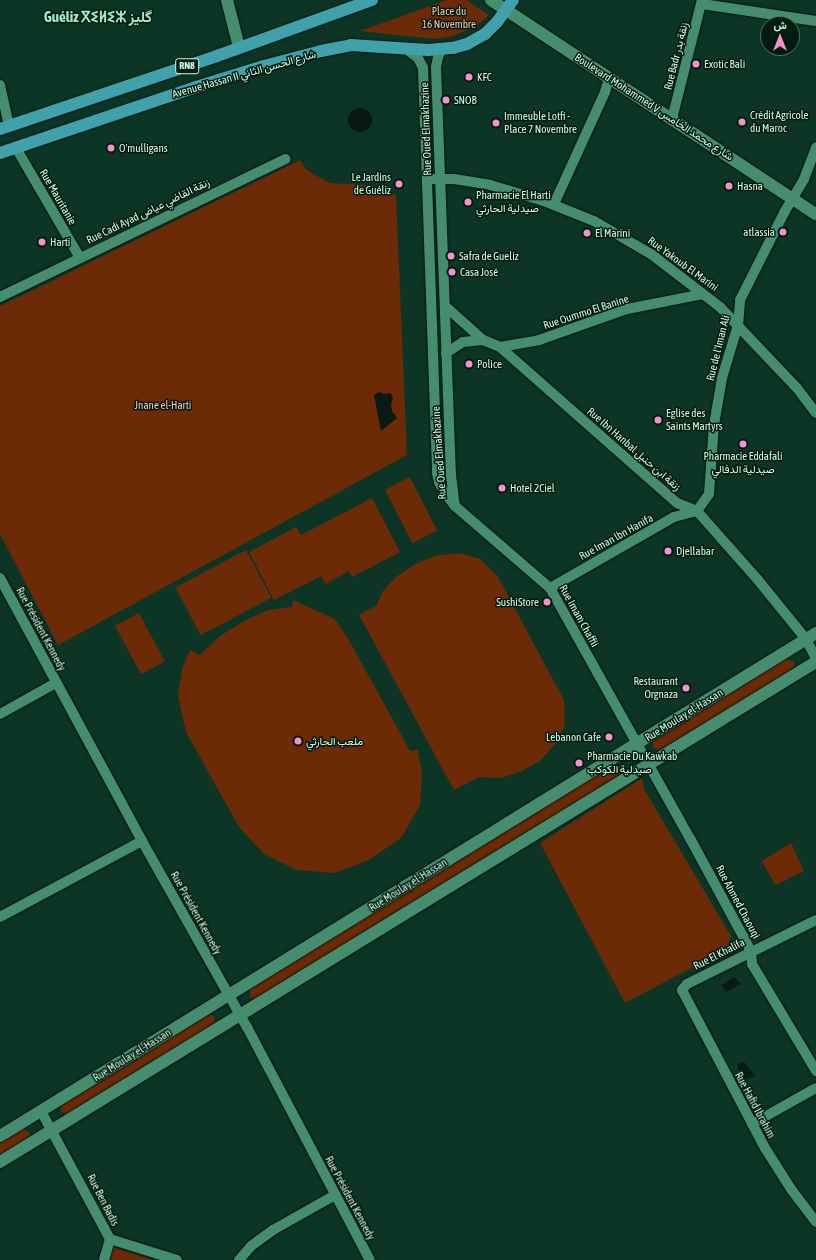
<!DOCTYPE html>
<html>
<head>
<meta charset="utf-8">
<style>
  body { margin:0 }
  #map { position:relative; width:816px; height:1260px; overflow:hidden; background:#0d3525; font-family:"Asap Condensed",Vazirmatn,"Noto Sans Tifinagh",sans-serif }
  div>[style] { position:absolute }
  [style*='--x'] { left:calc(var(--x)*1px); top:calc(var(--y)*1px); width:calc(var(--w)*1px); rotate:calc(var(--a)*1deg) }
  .green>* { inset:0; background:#6c2a06; transform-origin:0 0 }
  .water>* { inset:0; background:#0a1a13 }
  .round { border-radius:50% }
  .roads { filter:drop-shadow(0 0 1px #041a11) drop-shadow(0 0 1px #041a11) }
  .street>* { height:10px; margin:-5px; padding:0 5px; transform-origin:5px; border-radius:5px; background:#458d6e }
  .secondary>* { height:12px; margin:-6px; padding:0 6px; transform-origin:6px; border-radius:6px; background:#458d6e }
  .primary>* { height:12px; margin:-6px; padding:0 6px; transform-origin:6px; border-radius:6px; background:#40a1ab }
  .dots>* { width:11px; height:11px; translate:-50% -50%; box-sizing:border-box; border:2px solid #001b0f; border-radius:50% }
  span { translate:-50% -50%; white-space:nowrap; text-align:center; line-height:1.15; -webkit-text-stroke:3px #001b0f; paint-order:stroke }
  .shield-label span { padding:1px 3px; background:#001b0f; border:1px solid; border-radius:3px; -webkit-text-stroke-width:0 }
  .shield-label { font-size:10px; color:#d5f9e6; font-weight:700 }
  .park-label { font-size:11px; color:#f9c6b0 }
  .street-label { font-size:11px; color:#d5f9e6 }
  .poi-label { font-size:11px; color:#d5f9e6 }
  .left { translate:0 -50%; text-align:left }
  .right { translate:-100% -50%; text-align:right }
  .district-label { font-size:15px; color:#9fe8c6; font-weight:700 }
  .north { position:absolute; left:760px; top:16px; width:40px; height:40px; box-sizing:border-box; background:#001b0f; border:1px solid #557465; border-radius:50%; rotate:0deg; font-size:11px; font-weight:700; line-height:16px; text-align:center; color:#d5f9e6 }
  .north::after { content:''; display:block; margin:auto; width:14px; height:18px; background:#f690cf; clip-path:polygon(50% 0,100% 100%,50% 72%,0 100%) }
</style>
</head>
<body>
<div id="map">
  <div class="green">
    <i style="clip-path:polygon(447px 0,466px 0,489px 15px,476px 26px,453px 36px,435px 39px,360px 31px)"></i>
    <i style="clip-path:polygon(300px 160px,305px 168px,313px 174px,330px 183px,363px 185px,396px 195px,407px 455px,58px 645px,0 534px,0 306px)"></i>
    <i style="left:410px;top:477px;width:60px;height:28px;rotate:63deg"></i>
    <i style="clip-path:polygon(372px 498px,400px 552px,352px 577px,349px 571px,326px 584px,321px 576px,274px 600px,249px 552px,296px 527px,301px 535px)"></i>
    <i style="left:246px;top:550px;width:54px;height:80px;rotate:62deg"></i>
    <i style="clip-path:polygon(460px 553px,480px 559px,498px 577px,564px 700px,565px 725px,555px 744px,540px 761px,522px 771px,501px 778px,479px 777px,454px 790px,359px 615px,376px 606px,383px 591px,396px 577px,415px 564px,434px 556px)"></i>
    <i style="clip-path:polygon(293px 600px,335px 619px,350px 642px,410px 751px,418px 750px,422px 774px,420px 805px,401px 838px,369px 860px,334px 873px,297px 870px,264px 854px,239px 827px,186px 732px,178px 695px,182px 669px,190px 650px,200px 655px,220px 636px,244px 621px,268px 610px,292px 607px)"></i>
    <i style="left:139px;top:613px;width:55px;height:27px;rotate:62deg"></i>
    <i style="clip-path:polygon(785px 659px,794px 662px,793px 670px,660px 751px,653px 747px,653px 741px)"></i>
    <i style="clip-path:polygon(616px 763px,623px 766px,623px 774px,256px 1000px,249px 996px,251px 995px,249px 988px)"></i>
    <i style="clip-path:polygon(642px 778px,644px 789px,731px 936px,727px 949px,625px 1003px,540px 843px)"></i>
    <i style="clip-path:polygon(791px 843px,804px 871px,775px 885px,762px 861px)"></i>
    <i style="clip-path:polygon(210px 1014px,215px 1017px,214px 1024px,67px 1114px,61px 1111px,61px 1104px)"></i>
    <i style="clip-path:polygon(24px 1129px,29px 1132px,30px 1138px,0 1158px,0 1141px,18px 1130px)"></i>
    <i style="clip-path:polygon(112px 1247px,153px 1260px,109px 1260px)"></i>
  </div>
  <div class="water">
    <i class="round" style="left:348px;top:108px;width:24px;height:24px"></i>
    <i style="clip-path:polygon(379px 392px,384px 394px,390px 393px,393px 397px,391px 405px,392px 411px,397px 418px,381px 431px,374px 395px)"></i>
    <i style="clip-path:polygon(734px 977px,741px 984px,726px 992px,722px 985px)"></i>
    <i style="clip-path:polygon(744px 1062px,755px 1076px,743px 1080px,737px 1064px)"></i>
  </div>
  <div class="roads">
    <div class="street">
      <i style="--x:702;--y:4;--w:115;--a:8.5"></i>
      <i style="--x:405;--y:48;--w:16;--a:38"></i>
      <i style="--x:418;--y:58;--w:11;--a:63"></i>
      <i style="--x:423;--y:68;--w:405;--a:88"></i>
      <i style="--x:437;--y:473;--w:9;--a:77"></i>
      <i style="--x:439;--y:482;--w:11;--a:63"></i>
      <i style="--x:444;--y:492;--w:18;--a:52"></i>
      <i style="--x:455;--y:506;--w:125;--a:40.8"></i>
      <i style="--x:550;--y:588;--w:289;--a:60.8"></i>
      <i style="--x:691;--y:840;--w:109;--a:61.6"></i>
      <i style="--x:743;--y:936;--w:18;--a:63"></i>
      <i style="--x:751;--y:952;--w:12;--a:85"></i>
      <i style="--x:752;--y:964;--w:125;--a:59.1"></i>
      <i style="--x:442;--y:49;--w:9;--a:117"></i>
      <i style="--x:438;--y:57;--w:10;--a:101"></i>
      <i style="--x:436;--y:67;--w:408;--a:87.9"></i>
      <i style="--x:451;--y:475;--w:31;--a:83"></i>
      <i style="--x:0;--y:85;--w:42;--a:77.6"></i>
      <i style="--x:672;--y:119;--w:123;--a:-75.9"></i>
      <i style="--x:16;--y:148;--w:127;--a:59.8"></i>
      <i style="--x:427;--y:179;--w:27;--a:0"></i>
      <i style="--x:454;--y:179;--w:36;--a:9"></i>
      <i style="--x:490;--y:185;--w:56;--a:16.5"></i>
      <i style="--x:544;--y:201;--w:54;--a:21.8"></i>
      <i style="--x:594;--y:221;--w:66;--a:30.1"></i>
      <i style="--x:651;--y:254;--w:87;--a:37.5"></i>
      <i style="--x:720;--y:307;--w:112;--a:46.5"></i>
      <i style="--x:797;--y:388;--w:31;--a:53"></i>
      <i style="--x:554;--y:204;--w:123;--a:-65.5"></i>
      <i style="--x:605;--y:92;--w:15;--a:-74"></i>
      <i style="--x:0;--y:297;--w:317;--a:-25.8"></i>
      <i style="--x:445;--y:306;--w:51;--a:41.8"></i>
      <i style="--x:483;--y:340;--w:18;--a:22"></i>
      <i style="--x:500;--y:347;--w:236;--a:41.4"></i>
      <i style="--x:677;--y:503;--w:22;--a:22"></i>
      <i style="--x:697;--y:511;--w:92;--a:48.5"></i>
      <i style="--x:758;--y:580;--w:76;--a:50.9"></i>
      <i style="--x:806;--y:639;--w:22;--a:63"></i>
      <i style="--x:500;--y:347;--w:40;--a:-10"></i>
      <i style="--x:539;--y:340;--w:93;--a:-19.4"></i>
      <i style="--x:627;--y:309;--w:77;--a:-11.2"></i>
      <i style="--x:446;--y:353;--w:20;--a:-33"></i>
      <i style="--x:463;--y:342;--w:20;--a:-6"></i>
      <i style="--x:697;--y:511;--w:21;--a:-55"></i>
      <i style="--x:709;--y:494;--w:69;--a:-85.9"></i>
      <i style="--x:714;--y:425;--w:48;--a:-80.3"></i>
      <i style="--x:722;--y:378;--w:55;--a:-73.2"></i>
      <i style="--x:738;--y:325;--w:25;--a:-85"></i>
      <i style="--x:740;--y:300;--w:100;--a:-63.2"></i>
      <i style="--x:785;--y:211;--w:37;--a:-59"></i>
      <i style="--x:804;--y:179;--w:34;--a:-69"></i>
      <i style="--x:0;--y:578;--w:299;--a:61.6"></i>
      <i style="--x:142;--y:841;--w:214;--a:60.6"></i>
      <i style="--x:247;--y:1027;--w:263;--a:62.2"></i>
      <i style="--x:550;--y:588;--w:143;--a:-29.8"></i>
      <i style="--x:674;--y:517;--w:24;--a:-15"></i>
      <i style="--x:0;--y:714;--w:64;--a:-29"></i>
      <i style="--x:0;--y:917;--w:161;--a:-28.2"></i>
      <i style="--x:816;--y:920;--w:144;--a:153.6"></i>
      <i style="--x:687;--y:984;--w:8;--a:130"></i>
      <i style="--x:682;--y:990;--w:178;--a:62.3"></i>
      <i style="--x:765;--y:1148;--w:49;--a:57.6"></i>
      <i style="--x:791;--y:1189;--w:41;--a:52.9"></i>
      <i style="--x:41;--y:1111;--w:145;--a:61.7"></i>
      <i style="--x:110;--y:1239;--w:70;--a:17.4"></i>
      <i style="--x:752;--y:1124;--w:73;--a:-29.4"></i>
      <i style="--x:104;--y:1260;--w:22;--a:-74"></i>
      <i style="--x:239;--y:1260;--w:18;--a:-49"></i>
      <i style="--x:251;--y:1246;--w:27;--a:-36"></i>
      <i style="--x:273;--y:1230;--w:71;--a:-29.4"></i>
    </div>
    <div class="secondary">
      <i style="--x:227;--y:0;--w:49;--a:75.7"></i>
      <i style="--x:491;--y:0;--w:389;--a:33.4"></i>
      <i style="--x:0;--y:1136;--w:959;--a:-31.65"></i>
      <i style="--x:0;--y:1162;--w:957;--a:-31.5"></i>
    </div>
    <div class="primary">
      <i style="--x:0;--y:129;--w:229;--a:-18.6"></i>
      <i style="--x:217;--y:56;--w:165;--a:-19.9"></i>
      <i style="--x:0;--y:153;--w:207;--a:-18.6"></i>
      <i style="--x:196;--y:87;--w:71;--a:-17.2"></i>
      <i style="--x:264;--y:66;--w:59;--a:-14.7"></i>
      <i style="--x:321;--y:51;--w:31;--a:-11"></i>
      <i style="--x:351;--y:45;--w:77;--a:3.7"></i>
      <i style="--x:428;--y:50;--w:25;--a:-5"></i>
      <i style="--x:453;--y:48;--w:15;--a:-16"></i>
      <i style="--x:467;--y:44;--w:21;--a:-29"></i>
      <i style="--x:485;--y:34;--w:17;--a:-45"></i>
      <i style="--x:497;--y:22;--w:27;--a:-54"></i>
    </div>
  </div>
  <div class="dots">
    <i style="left:696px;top:64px;background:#f690cf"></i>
    <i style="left:469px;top:77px;background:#f690cf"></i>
    <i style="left:446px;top:100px;background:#f690cf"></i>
    <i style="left:742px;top:122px;background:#f690cf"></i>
    <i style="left:496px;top:123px;background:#f690cf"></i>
    <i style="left:111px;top:148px;background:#f690cf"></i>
    <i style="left:399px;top:184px;background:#f690cf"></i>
    <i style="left:729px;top:186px;background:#f690cf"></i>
    <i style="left:468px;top:202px;background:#f690cf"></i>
    <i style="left:783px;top:232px;background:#f690cf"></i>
    <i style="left:587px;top:233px;background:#f690cf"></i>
    <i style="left:42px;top:242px;background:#f690cf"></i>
    <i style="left:451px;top:256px;background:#f690cf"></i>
    <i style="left:452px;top:272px;background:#f690cf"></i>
    <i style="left:469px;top:364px;background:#f690cf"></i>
    <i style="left:658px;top:420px;background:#f690cf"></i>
    <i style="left:743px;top:444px;background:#f690cf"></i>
    <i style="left:502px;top:488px;background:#f690cf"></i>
    <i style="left:668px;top:551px;background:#f690cf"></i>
    <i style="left:547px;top:602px;background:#f690cf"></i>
    <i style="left:686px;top:688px;background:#f690cf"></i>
    <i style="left:609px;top:737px;background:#f690cf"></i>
    <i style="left:298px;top:741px;background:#f690cf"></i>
    <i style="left:579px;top:763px;background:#f690cf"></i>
  </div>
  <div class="shield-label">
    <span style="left:187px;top:66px">RN8</span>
  </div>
  <div class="park-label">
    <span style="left:449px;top:18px">Place du<br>16 Novembre</span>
    <span style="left:163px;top:405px">Jnane el-Harti</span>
  </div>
  <div class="street-label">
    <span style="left:676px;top:56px;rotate:-76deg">Rue Badr زنقة بدر</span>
    <span style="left:244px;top:74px;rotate:-16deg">Avenue Hassan II شارع الحسن الثاني</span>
    <span style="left:654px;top:107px;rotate:33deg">Boulevard Mohammed V شارع محمد الخامس</span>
    <span style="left:426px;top:129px;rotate:-92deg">Rue Oued Elmakhazine</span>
    <span style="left:58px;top:197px;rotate:60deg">Rue Mauritanie</span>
    <span style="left:148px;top:211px;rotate:-26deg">Rue Cadi Ayad زنقة القاضي عياض</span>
    <span style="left:683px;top:264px;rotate:36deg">Rue Yakoub El Marini</span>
    <span style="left:586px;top:312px;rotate:-18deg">Rue Oummo El Banine</span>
    <span style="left:718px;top:348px;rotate:-76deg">Rue de l'Iman Ali</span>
    <span style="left:634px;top:449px;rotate:41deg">Rue Ibn Hanbal زنقة ابن حنبل</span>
    <span style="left:439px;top:453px;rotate:-94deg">Rue Oued Elmakhazine</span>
    <span style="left:616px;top:537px;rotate:-29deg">Rue Iman lbn Hanifa</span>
    <span style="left:579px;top:616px;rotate:61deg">Rue Imam Chaffii</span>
    <span style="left:41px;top:629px;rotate:62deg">Rue Président Kennedy</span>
    <span style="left:684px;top:715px;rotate:-32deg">Rue Moulay el-Hassan</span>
    <span style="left:408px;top:885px;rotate:-32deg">Rue Moulay el-Hassan</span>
    <span style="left:738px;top:902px;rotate:62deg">Rue Ahmed Chaouqi</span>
    <span style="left:196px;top:913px;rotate:61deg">Rue Président Kennedy</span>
    <span style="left:719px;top:954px;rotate:-27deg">Rue El Khalifa</span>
    <span style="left:132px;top:1055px;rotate:-32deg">Rue Moulay el-Hassan</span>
    <span style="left:755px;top:1105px;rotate:62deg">Rue Hafid Ibrahim</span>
    <span style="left:350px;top:1198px;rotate:62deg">Rue Président Kennedy</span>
    <span style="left:103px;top:1200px;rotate:63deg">Rue Ben Badis</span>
  </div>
  <div class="poi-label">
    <span class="left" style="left:704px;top:64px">Exotic Bali</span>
    <span class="left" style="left:477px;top:77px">KFC</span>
    <span class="left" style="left:454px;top:100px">SNOB</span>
    <span class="left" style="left:750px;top:122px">Crédit Agricole<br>du Maroc</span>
    <span class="left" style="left:504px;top:123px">Immeuble Lotfi -<br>Place 7 Novembre</span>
    <span class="left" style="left:119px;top:148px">O'mulligans</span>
    <span class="right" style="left:391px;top:184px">Le Jardins<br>de Guéliz</span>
    <span class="left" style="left:737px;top:186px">Hasna</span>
    <span class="left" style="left:476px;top:202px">Pharmacie El Harti<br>صيدلية الحارثي</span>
    <span class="right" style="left:775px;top:232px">atlassia</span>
    <span class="left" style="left:595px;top:233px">El Marini</span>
    <span class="left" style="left:50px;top:242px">Harti</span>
    <span class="left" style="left:459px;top:256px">Safra de Gueliz</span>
    <span class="left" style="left:460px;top:272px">Casa José</span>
    <span class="left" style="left:477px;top:364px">Police</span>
    <span class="left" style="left:666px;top:420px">Eglise des<br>Saints Martyrs</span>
    <span style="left:743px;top:463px">Pharmacie Eddafali<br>صيدلية الدفالي</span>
    <span class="left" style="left:510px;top:488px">Hotel 2Ciel</span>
    <span class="left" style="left:676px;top:551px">Djellabar</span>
    <span class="right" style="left:539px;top:602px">SushiStore</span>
    <span class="right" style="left:678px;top:688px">Restaurant<br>Orgnaza</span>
    <span class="right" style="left:601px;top:737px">Lebanon Cafe</span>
    <span class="left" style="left:306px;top:741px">ملعب الحارثي</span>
    <span class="left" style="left:587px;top:763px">Pharmacie Du Kawkab<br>صيدلية الكوكب</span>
  </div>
  <div class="district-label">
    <span style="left:98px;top:17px">Guéliz ⴳⵉⵍⵉⵣ گليز</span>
  </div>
  <div class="north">ش</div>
</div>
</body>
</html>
